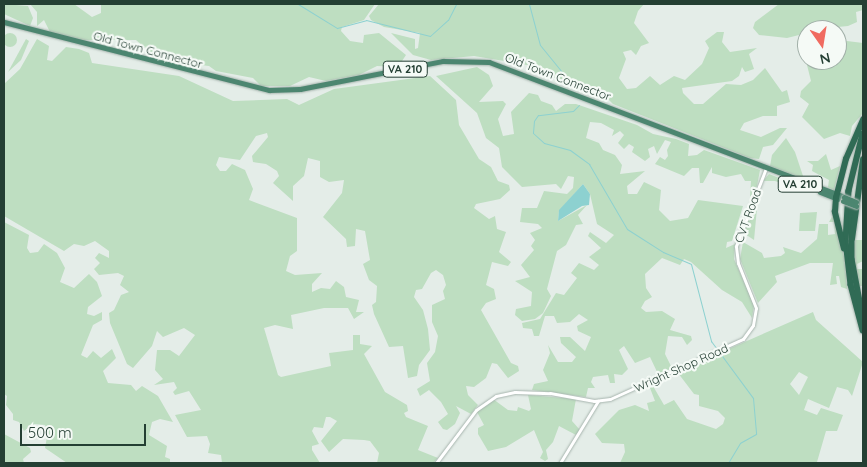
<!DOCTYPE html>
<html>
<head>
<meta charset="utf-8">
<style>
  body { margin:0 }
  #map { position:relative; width:867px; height:467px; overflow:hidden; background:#e4ede8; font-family:Quicksand,sans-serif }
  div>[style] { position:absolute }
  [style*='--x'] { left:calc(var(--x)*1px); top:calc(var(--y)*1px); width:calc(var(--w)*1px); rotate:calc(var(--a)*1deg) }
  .green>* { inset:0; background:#bedec1 }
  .round { border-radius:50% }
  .water>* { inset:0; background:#8dd1d0 }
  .stream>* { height:1px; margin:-0.5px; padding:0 0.5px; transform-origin:0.5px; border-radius:0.5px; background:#8dd1d0 }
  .roads { filter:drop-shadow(0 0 1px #a7b5ae) drop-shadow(0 0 1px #a7b5ae) }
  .tertiary>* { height:3px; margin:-1.5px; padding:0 1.5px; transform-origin:1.5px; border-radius:1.5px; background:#fff }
  .trunk>* { height:5px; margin:-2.5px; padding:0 2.5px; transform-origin:2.5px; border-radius:2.5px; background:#4c8670 }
  .motorway>* { height:5.5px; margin:-2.75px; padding:0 2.75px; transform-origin:2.75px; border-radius:2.75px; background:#306b55 }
  .bridges { filter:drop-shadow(0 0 1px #c2c9c6) drop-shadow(0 0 1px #c2c9c6) }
  .trunk-bridge>* { height:5px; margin:-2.5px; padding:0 2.5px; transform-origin:2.5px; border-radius:2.5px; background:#4c8670 }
  span { translate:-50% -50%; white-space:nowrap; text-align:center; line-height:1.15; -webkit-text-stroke:4.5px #f5faf6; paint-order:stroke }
  .shield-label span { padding:1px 4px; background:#f5faf6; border:1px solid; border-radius:4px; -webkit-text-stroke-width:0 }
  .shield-label { font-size:11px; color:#243f33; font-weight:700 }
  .street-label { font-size:12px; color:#243f33 }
  .frame { position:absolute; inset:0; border:5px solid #243f33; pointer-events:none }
  .north { position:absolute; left:797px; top:20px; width:50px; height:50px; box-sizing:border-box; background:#f5faf6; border:1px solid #a1afa8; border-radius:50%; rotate:167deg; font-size:14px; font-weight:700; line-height:20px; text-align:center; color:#243f33 }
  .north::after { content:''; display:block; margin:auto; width:18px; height:22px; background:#f06b60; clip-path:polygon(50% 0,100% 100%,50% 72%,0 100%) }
  .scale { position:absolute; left:20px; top:424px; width:126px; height:22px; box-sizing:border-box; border:2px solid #243f33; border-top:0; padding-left:6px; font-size:15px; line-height:18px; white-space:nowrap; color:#243f33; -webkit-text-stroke:4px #f5faf6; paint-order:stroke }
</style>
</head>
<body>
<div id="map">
  <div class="green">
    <i style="clip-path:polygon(4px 4px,28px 6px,33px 18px,30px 26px,4px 14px)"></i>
    <i style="clip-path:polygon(30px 4px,74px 4px,92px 17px,101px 13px,101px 4px,375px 4px,364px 20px,342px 27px,341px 31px,350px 41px,363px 43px,364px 35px,379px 33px,406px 55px,398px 67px,377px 66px,359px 75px,326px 81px,309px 77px,290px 86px,261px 86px,253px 78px,216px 71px,209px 66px,158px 60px,136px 40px,84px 40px,50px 32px,44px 20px,37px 26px,37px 12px)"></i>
    <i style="clip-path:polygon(379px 4px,644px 4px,638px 11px,634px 23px,649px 43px,641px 46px,636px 55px,631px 50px,623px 52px,626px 59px,619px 78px,627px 89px,636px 88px,650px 76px,660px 85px,674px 76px,685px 80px,702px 64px,709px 48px,705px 41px,717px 32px,724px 32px,722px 42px,730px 52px,757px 48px,749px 54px,754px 69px,745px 72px,742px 67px,739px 76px,732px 81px,682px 88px,683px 93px,694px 104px,703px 104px,726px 84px,741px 85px,753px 80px,765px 68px,782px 92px,787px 90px,790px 102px,777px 106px,777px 116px,763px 116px,744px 123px,740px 130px,761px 137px,780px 128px,787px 128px,773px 145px,763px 147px,759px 159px,750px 158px,613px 104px,603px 94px,558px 78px,544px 78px,527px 65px,474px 56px,431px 60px,413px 55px,391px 33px,415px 39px,415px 49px,418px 48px,420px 33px,384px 27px,371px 20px,369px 16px)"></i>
    <i style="clip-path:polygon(779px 4px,863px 4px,863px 10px,856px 12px,857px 22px,848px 26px,807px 30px,807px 33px,787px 38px,759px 35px,753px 28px,755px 22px)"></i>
    <i class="round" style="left:3px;top:33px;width:14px;height:14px"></i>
    <i style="clip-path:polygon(26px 39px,29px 41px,21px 60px,8px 72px)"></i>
    <i style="clip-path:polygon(37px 39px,49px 46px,47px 60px,52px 61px,66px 47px,79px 49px,89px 53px,92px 63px,179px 76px,233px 101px,287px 99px,299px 105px,334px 89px,430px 76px,456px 100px,459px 125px,479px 159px,491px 167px,498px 181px,509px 185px,510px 190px,500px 199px,476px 204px,474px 208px,489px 219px,495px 216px,497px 229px,506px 232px,499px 252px,511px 262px,508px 266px,492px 262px,486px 285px,494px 289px,496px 299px,486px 303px,481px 310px,511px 363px,518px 366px,519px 371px,508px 378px,497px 364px,492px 363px,486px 378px,474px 387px,466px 386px,468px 395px,478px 405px,471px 414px,456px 406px,460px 413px,455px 424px,447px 430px,443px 429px,438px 422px,448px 414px,441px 402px,429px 390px,420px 396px,417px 389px,430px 381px,427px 363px,435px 352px,438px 336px,432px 322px,432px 305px,445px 299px,443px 291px,446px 285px,443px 275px,436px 270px,431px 273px,422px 289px,416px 290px,414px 297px,423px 310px,428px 329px,430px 350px,419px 365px,417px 376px,408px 378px,403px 346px,389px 347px,374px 314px,372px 305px,376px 302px,377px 286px,369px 280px,363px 264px,370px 260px,365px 231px,356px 229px,355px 246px,347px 247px,346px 239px,323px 217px,342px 193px,344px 180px,329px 182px,320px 177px,320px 161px,308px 158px,304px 176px,293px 186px,293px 201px,273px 183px,279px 176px,277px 171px,266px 164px,253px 162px,252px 156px,268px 137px,267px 133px,256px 136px,240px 160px,219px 157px,216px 165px,220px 171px,226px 171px,232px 164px,245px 170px,253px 189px,249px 200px,297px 218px,297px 251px,290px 256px,286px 271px,295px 275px,322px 273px,312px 284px,312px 292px,321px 288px,330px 289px,336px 281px,344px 287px,346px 297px,359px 300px,356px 312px,364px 312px,354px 319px,348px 308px,324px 308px,291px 315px,293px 329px,275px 325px,264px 328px,278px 375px,281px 377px,331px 366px,329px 353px,353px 350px,353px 335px,360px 335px,360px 344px,372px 346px,364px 354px,385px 392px,407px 405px,408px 411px,404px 413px,406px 417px,428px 426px,418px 450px,438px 458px,433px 463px,377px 463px,379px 453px,370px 441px,364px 440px,343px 439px,329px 452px,321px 441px,337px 421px,330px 417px,326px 417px,323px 428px,314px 427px,312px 431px,319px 444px,312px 446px,312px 450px,320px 463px,222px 463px,221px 455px,208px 453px,210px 444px,207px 436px,187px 437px,175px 415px,201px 410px,189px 391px,175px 395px,173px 392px,177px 388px,174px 382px,154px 385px,163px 379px,155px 370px,157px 350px,170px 350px,179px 356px,195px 335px,184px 328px,163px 337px,157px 331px,152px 346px,133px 368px,127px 364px,110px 323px,109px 313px,114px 310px,121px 295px,129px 292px,120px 285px,124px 276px,118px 273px,99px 275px,94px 269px,100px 263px,95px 258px,99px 253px,109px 258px,109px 251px,95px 241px,84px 246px,74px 244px,64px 251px,4px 216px,4px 84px,20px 69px)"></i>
    <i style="clip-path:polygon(847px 41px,863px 43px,863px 113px,852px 126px,850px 136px,840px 133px,824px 139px,802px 117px,809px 104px,800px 97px,801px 91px,811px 81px,805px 57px,837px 60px,837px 48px)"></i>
    <i style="clip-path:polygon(477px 67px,489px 75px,493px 86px,479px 102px,503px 101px,506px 104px,498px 119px,503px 136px,514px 134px,511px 112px,529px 93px,538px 95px,541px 101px,552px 105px,556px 111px,565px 104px,576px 104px,637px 125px,653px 134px,676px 139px,689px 144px,688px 156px,697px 155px,704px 150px,760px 170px,757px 186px,750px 197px,751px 181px,745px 181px,741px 174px,726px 177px,712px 173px,712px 167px,703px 183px,700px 183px,699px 168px,692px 168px,684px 176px,655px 164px,660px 157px,665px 160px,668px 156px,667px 150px,671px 142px,665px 140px,657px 154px,654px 146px,648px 149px,650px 157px,645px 161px,632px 152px,634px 147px,629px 144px,624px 149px,618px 143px,624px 135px,620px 131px,612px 136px,614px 130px,601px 123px,590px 122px,586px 138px,599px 143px,603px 150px,615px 155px,622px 165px,620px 174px,645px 171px,627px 186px,628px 194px,637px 194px,644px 182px,661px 190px,659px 210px,670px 221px,688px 218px,698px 200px,743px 206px,732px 241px,727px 242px,726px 248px,735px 244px,734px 259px,754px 305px,752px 318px,742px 302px,722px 290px,691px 262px,684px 259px,680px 265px,662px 258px,645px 274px,646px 288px,652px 297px,645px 301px,641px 308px,646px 312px,662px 311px,675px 319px,670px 330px,691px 336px,692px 340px,687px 345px,682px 337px,668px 336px,665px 354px,671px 366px,667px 372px,659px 376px,650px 357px,635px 363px,624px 346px,619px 350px,628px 369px,622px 375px,614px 374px,615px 383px,610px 383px,608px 375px,593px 377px,591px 382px,595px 388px,588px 388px,586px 397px,532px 390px,534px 384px,548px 381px,543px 370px,550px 353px,548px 345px,558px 362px,572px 362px,576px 357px,561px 343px,560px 337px,570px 337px,585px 351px,591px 337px,578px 331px,577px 326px,588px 320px,579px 314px,570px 322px,557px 323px,554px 316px,545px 316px,539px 336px,534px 336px,532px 329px,523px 328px,522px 323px,540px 319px,556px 293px,564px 295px,577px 278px,571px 273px,579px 263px,594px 270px,599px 265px,589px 257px,601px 248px,588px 236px,590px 232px,606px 243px,614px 235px,597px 224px,590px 194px,583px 184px,559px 211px,558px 221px,587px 205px,578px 215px,583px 224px,576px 225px,566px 245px,557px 251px,547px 289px,551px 296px,543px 313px,535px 319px,522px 321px,515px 315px,516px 309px,531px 306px,532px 292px,515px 281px,530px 277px,521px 265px,534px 250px,531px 246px,535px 240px,530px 233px,542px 228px,538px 224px,520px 222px,522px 208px,537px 208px,544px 191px,567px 194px,573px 188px,574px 177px,568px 176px,561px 189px,556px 184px,522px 187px,502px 167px,499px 148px,486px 138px,477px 113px,436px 76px)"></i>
    <i style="clip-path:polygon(786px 138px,795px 152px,804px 179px,770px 166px,772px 155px)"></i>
    <i style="clip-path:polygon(826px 154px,831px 170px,840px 166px,834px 190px,828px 187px,829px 180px,812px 171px,813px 165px,807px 161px,818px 161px)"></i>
    <i style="clip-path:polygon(769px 174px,807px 189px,807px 192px,775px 181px,763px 181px)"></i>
    <i style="clip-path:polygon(753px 206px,757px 208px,754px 240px,745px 234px,744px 227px)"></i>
    <i style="clip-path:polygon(817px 212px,815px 231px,799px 231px,800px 213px)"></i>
    <i style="clip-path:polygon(833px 215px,845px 260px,847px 289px,841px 287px,839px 276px,836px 276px,837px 284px,830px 285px,833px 263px,810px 263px,775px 276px,777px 282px,758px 303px,740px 259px,743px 242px,762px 253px,764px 258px,781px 256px,785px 253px,783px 247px,801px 253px,817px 239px,819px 224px,828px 224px,828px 235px,835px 234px,834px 222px,829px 222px)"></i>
    <i style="clip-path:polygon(4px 222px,29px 235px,27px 248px,30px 253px,38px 252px,44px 244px,57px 253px,65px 268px,60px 282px,74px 288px,89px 274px,97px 282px,102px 296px,88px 307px,87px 314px,94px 316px,102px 312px,102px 320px,93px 325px,81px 355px,87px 358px,93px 351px,101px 358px,112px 349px,116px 358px,103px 371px,108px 383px,131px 385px,136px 391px,142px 386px,158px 396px,173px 422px,160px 419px,152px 422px,149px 435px,167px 446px,165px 457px,170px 459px,170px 463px,67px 463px,45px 448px,48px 431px,45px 425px,34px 424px,24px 431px,19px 422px,13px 420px,13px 414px,6px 405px,7px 396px,4px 394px)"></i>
    <i style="clip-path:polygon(855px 240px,863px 240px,863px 261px,857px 264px,857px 269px,863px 269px,863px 286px,857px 286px,855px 278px)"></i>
    <i style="clip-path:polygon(evenodd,813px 312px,816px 320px,863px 362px,852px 396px,848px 390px,837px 387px,829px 408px,808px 399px,804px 410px,817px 415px,821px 408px,843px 415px,837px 431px,826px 431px,817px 462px,820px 463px,620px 463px,625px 452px,624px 444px,602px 443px,595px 434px,619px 410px,635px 405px,649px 411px,647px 403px,655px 401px,650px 388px,653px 386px,664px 405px,674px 400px,687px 419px,716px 429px,723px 424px,725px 418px,718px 411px,699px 406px,699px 395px,694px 394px,678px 373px,726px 354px,724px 351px,813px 312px,799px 372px,808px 377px,799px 395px,790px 384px,799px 372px)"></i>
    <i style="clip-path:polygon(528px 395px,576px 399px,572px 421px,580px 430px,576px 435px,559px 426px,553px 442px,546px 450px,548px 459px,545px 461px,540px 458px,543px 452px,534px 430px,506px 447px,488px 451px,478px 434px,478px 428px,484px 425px,477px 412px,480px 407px,493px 399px,508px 410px,517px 411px,518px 407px,529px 411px,531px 409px)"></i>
    <i style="clip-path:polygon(4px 434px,30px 448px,31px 452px,23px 459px,24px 463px,4px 463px)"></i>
  </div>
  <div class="water">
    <i style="clip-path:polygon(583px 184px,590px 194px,589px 205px,582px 206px,558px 221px,559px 210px)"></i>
  </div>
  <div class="stream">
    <i style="--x:298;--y:4;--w:46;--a:31.6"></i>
    <i style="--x:337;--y:28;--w:30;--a:-15"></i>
    <i style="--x:366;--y:20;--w:66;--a:14"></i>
    <i style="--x:430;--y:36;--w:24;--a:-42"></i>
    <i style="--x:448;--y:20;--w:18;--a:-63"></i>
    <i style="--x:529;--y:4;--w:42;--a:75"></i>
    <i style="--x:540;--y:45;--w:49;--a:50.8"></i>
    <i style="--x:579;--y:105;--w:8;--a:135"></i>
    <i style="--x:573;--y:111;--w:35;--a:173"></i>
    <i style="--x:538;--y:115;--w:7;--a:124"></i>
    <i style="--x:534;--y:121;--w:12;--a:95"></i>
    <i style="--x:533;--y:133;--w:15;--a:42"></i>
    <i style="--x:544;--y:143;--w:27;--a:15"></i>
    <i style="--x:570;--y:150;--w:24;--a:36"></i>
    <i style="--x:589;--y:164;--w:75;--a:59.7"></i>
    <i style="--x:627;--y:229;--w:43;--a:32.6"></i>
    <i style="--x:663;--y:252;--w:30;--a:23"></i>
    <i style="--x:691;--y:264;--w:80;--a:75.4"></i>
    <i style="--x:711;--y:341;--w:71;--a:53.6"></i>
    <i style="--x:753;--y:398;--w:36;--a:85"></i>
    <i style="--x:756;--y:434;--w:18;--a:151"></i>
    <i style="--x:740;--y:443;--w:23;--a:121"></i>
  </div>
  <div class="roads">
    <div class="tertiary">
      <i style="--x:436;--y:463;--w:66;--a:-53"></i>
      <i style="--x:476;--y:410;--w:24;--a:-35"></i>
      <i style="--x:496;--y:396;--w:19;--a:-12"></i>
      <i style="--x:515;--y:392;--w:35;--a:2"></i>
      <i style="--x:550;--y:393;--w:45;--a:10.3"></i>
      <i style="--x:594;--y:401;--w:16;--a:-7"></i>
      <i style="--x:610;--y:399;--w:146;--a:-24.3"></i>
      <i style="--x:743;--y:339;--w:17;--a:-54"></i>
      <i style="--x:753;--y:325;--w:17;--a:-80"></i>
      <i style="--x:756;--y:308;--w:48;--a:-111.8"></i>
      <i style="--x:738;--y:263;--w:17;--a:-97"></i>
      <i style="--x:736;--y:246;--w:84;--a:-69"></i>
      <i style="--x:560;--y:463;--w:73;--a:-58.5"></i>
    </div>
    <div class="trunk">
      <i style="--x:4;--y:22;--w:274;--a:14.4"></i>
      <i style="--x:269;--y:90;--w:31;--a:-2"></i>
      <i style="--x:300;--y:89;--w:146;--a:-11.1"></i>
      <i style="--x:443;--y:61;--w:46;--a:1.2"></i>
      <i style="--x:489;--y:62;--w:380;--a:20.8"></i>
      <i style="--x:820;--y:192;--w:19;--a:21"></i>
    </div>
    <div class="motorway">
      <i style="--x:863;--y:134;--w:59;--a:103.8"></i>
      <i style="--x:849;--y:191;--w:50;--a:93.4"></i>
      <i style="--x:846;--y:241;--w:44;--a:83.5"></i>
      <i style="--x:851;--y:285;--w:47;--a:75.1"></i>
      <i style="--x:852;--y:201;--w:58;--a:90"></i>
      <i style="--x:852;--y:259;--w:59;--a:79.3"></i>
      <i style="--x:852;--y:239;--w:80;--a:-82.1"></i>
      <i style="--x:844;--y:249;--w:38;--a:-104"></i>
      <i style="--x:835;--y:212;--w:14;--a:-86"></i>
      <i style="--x:836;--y:198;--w:40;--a:-75.6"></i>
      <i style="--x:846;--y:159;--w:43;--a:-66.4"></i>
    </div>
  </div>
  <div class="bridges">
    <div class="trunk-bridge">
      <i style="--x:844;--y:197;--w:13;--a:23"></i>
      <i style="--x:843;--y:201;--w:14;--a:21"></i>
    </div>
  </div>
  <div class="shield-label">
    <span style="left:405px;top:69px">VA 210</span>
    <span style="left:800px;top:184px">VA 210</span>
  </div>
  <div class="street-label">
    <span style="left:148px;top:50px;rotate:15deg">Old Town Connector</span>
    <span style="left:558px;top:77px;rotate:21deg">Old Town Connector</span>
    <span style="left:748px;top:216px;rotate:-70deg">CVT Road</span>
    <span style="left:681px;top:368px;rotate:-24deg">Wright Shop Road</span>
  </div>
  <div class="frame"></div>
  <div class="north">N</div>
  <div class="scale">500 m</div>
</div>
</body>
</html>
